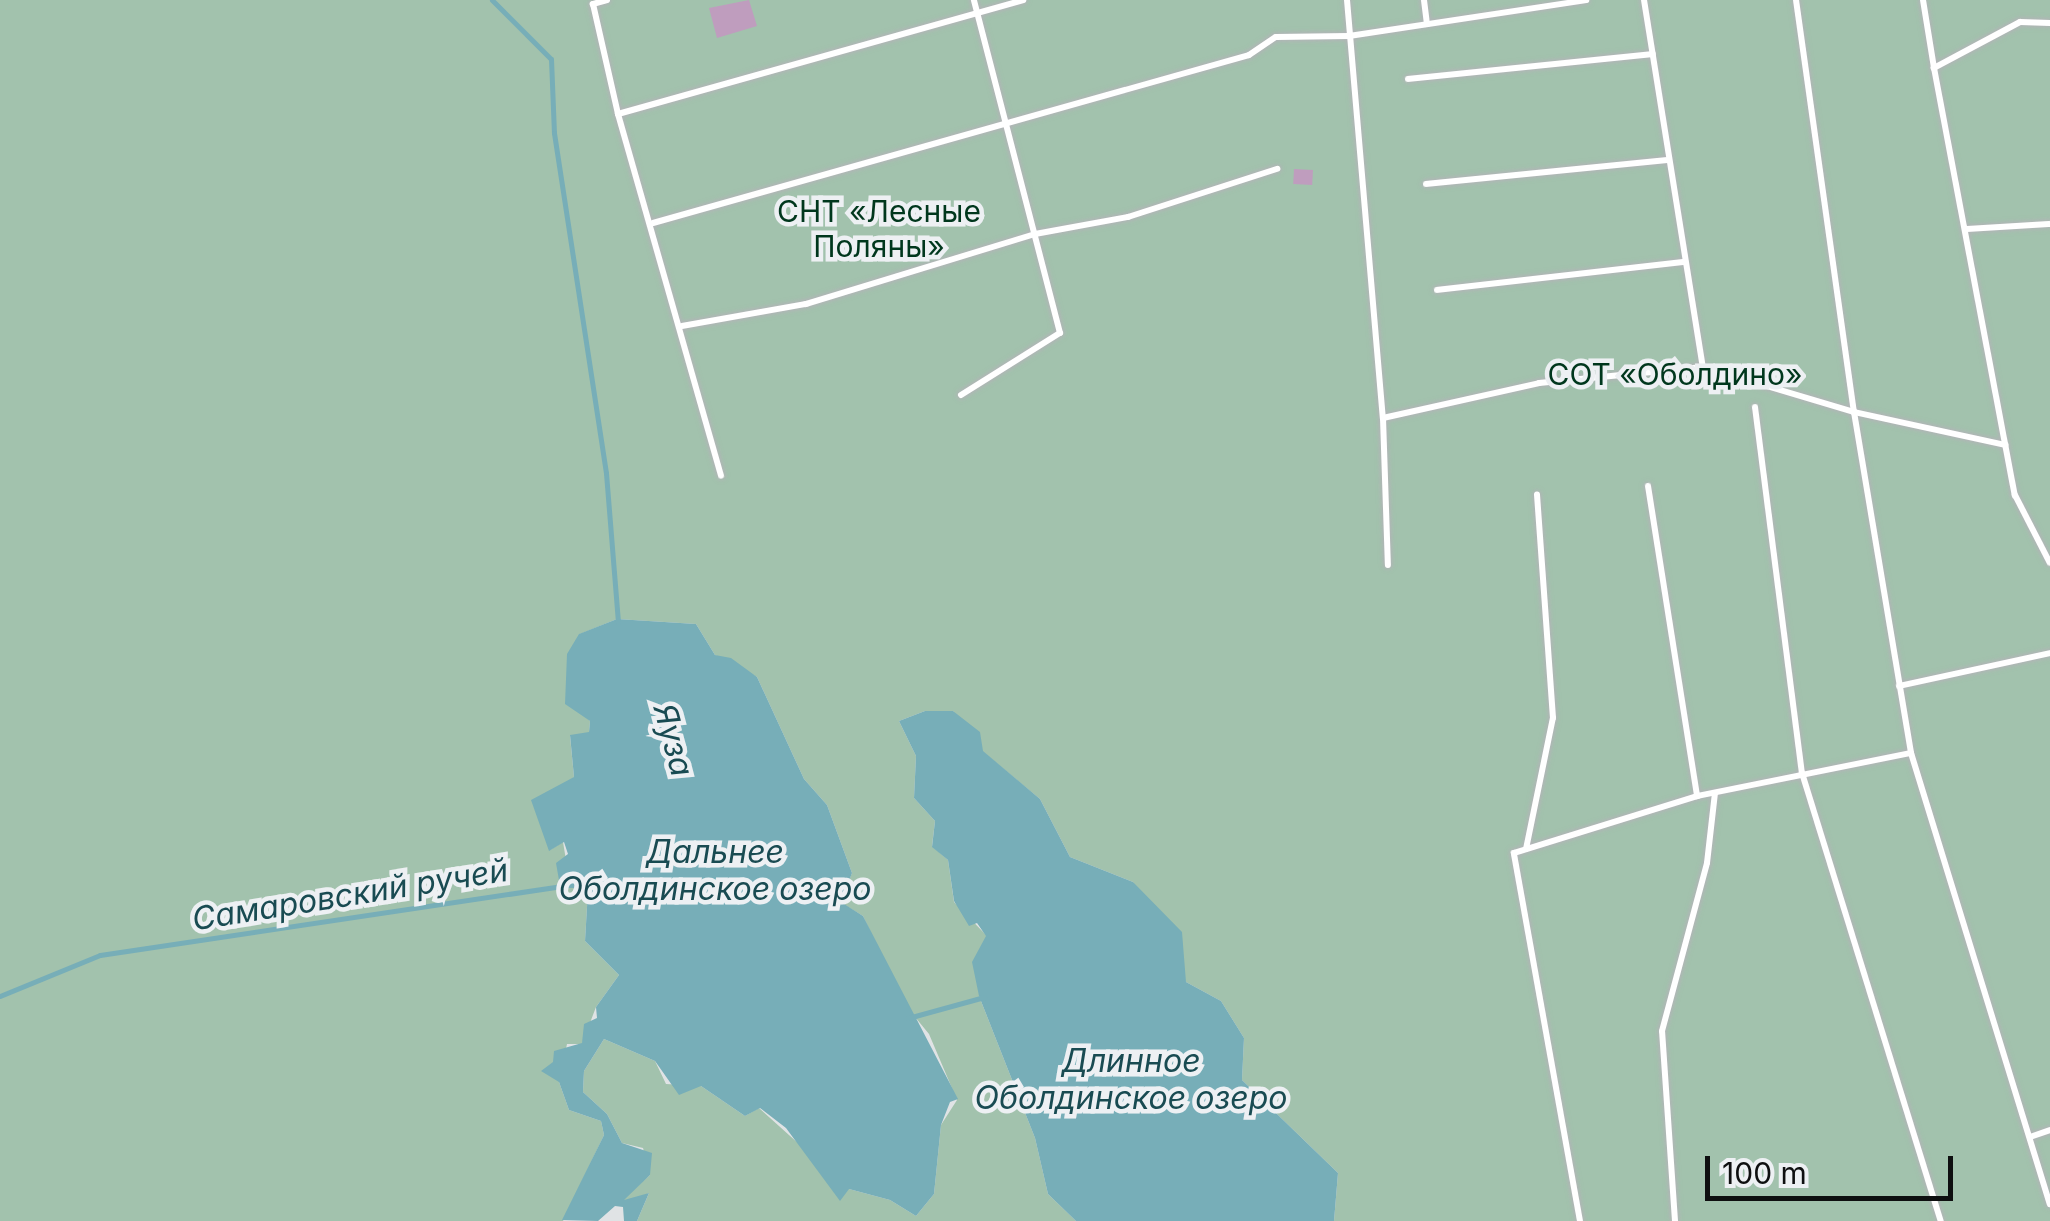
<!DOCTYPE html>
<html>
<head>
<meta charset="utf-8">
<style>
  body { margin:0 }
  #map { position:relative; width:2050px; height:1221px; overflow:hidden; background:#e0e3e5; font-family:Inter,sans-serif }
  div>[style] { position:absolute }
  [style*='--x'] { left:calc(var(--x)*1px); top:calc(var(--y)*1px); width:calc(var(--w)*1px); rotate:calc(var(--a)*1deg) }
  .green>* { inset:0; background:#a2c2ad }
  .water>* { inset:0; background:#77aeb8 }
  .stream>* { height:5px; margin:-2.5px; padding:0 2.5px; transform-origin:2.5px; border-radius:2.5px; background:#77aeb8 }
  .building>* { inset:0; background:#bf9dbe; transform-origin:0 0 }
  .roads { filter:drop-shadow(0 0 2px #b2b4b7) drop-shadow(0 0 2px #b2b4b7) }
  .lane>* { height:6px; margin:-3px; padding:0 3px; transform-origin:3px; border-radius:3px; background:#fff }
  span { translate:-50% -50%; white-space:nowrap; text-align:center; line-height:1.15; -webkit-text-stroke:9px #edf0f3; paint-order:stroke }
  .park-label { font-size:30px; color:#00371d }
  .water-label { font-size:32px; color:#194b52; font-style:italic }
  .scale { position:absolute; left:1705px; top:1156px; width:248px; height:45px; box-sizing:border-box; border:5px solid #0e0f10; border-top:0; padding-left:12px; font-size:30px; line-height:35px; white-space:nowrap; color:#0e0f10; -webkit-text-stroke:8px #edf0f3; paint-order:stroke }
</style>
</head>
<body>
<div id="map">
  <div class="green">
    <i style="clip-path:polygon(0 0,2050px 0,2050px 1221px,1334px 1221px,1338px 1173px,1242px 1080px,1244px 1038px,1221px 1001px,1186px 982px,1133px 882px,1070px 857px,1040px 799px,982px 751px,953px 711px,925px 711px,899px 721px,916px 756px,914px 798px,935px 821px,932px 846px,948px 860px,954px 902px,987px 936px,979px 996px,1035px 1138px,1048px 1194px,1076px 1221px,637px 1221px,649px 1193px,627px 1204px,623px 1199px,650px 1175px,643px 1148px,622px 1143px,607px 1114px,583px 1092px,584px 1071px,604px 1039px,655px 1061px,666px 1084px,701px 1086px,745px 1116px,759px 1108px,849px 1189px,890px 1200px,916px 1216px,934px 1194px,941px 1125px,957px 1100px,929px 1034px,906px 1006px,863px 916px,840px 902px,852px 873px,827px 805px,804px 779px,757px 677px,715px 655px,696px 624px,617px 619px,580px 634px,575px 706px,590px 721px,589px 733px,570px 736px,574px 777px,550px 850px,563px 842px,570px 884px,588px 890px,585px 941px,619px 975px,596px 1007px,582px 1044px,567px 1044px,559px 1082px,569px 1110px,601px 1121px,604px 1135px,563px 1221px,0 1221px)"></i>
  </div>
  <div class="water">
    <i style="clip-path:polygon(617px 619px,696px 624px,715px 655px,731px 658px,757px 677px,804px 779px,827px 805px,852px 873px,841px 902px,863px 916px,958px 1099px,950px 1102px,941px 1125px,934px 1194px,916px 1216px,890px 1200px,849px 1189px,840px 1201px,786px 1128px,760px 1108px,745px 1116px,701px 1086px,679px 1095px,655px 1061px,604px 1039px,584px 1071px,583px 1092px,607px 1114px,622px 1143px,652px 1153px,650px 1175px,624px 1200px,649px 1193px,637px 1221px,624px 1221px,623px 1207px,615px 1206px,598px 1221px,562px 1220px,604px 1135px,601px 1121px,569px 1110px,559px 1082px,541px 1071px,553px 1062px,554px 1051px,582px 1043px,584px 1024px,597px 1018px,596px 1007px,619px 975px,585px 941px,588px 890px,560px 886px,556px 863px,568px 854px,564px 842px,549px 851px,531px 800px,574px 777px,570px 735px,589px 732px,590px 721px,565px 704px,567px 654px,579px 634px)"></i>
    <i style="clip-path:polygon(925px 711px,953px 711px,980px 732px,983px 751px,1040px 799px,1070px 857px,1133px 882px,1182px 932px,1186px 982px,1221px 1001px,1244px 1038px,1242px 1080px,1338px 1173px,1334px 1221px,1076px 1221px,1048px 1194px,1035px 1138px,979px 996px,972px 962px,986px 936px,977px 923px,969px 926px,954px 901px,948px 860px,932px 847px,935px 821px,914px 798px,916px 756px,899px 721px)"></i>
  </div>
  <div class="stream">
    <i style="--x:492;--y:0;--w:83;--a:45"></i>
    <i style="--x:551;--y:59;--w:74;--a:87.7"></i>
    <i style="--x:554;--y:133;--w:344;--a:81.3"></i>
    <i style="--x:606;--y:473;--w:150;--a:85.4"></i>
    <i style="--x:0;--y:996;--w:108;--a:-22.3"></i>
    <i style="--x:100;--y:955;--w:479;--a:-8.5"></i>
    <i style="--x:908;--y:1018;--w:79;--a:-15.4"></i>
  </div>
  <div class="building">
    <i style="clip-path:polygon(749px 0,757px 26px,717px 38px,709px 8px)"></i>
    <i style="left:1294px;top:169px;width:19px;height:15px;rotate:3deg"></i>
  </div>
  <div class="roads">
    <div class="lane">
      <i style="--x:607;--y:0;--w:15;--a:164"></i>
      <i style="--x:593;--y:4;--w:113;--a:77.2"></i>
      <i style="--x:618;--y:114;--w:376;--a:74.1"></i>
      <i style="--x:1347;--y:0;--w:420;--a:85.1"></i>
      <i style="--x:1383;--y:418;--w:147;--a:88.1"></i>
      <i style="--x:1424;--y:0;--w:24;--a:83"></i>
      <i style="--x:1644;--y:0;--w:372;--a:80.9"></i>
      <i style="--x:1796;--y:0;--w:416;--a:82"></i>
      <i style="--x:1854;--y:412;--w:346;--a:80.5"></i>
      <i style="--x:1911;--y:753;--w:472;--a:72.9"></i>
      <i style="--x:1923;--y:0;--w:69;--a:80.8"></i>
      <i style="--x:2050;--y:23;--w:30;--a:-178"></i>
      <i style="--x:2020;--y:22;--w:98;--a:151.9"></i>
      <i style="--x:1934;--y:68;--w:435;--a:79.3"></i>
      <i style="--x:2015;--y:495;--w:76;--a:62.8"></i>
      <i style="--x:1408;--y:79;--w:246;--a:-5.8"></i>
      <i style="--x:618;--y:114;--w:421;--a:-15.7"></i>
      <i style="--x:1426;--y:184;--w:242;--a:-5.7"></i>
      <i style="--x:653;--y:223;--w:619;--a:-15.74"></i>
      <i style="--x:1249;--y:55;--w:32;--a:-34"></i>
      <i style="--x:1276;--y:37;--w:73;--a:-0.8"></i>
      <i style="--x:1349;--y:36;--w:240;--a:-8.6"></i>
      <i style="--x:1966;--y:229;--w:84;--a:-3.4"></i>
      <i style="--x:1437;--y:290;--w:249;--a:-6.5"></i>
      <i style="--x:682;--y:326;--w:126;--a:-10.1"></i>
      <i style="--x:806;--y:304;--w:239;--a:-17"></i>
      <i style="--x:1035;--y:234;--w:95;--a:-10.4"></i>
      <i style="--x:1128;--y:217;--w:157;--a:-17.9"></i>
      <i style="--x:961;--y:395;--w:117;--a:-32.1"></i>
      <i style="--x:1060;--y:333;--w:344;--a:-104.5"></i>
      <i style="--x:1755;--y:407;--w:369;--a:82.7"></i>
      <i style="--x:1802;--y:773;--w:469;--a:72.8"></i>
      <i style="--x:1383;--y:418;--w:160;--a:-12.6"></i>
      <i style="--x:1539;--y:383;--w:165;--a:-5.6"></i>
      <i style="--x:1703;--y:367;--w:158;--a:16.6"></i>
      <i style="--x:1854;--y:412;--w:155;--a:12.3"></i>
      <i style="--x:1648;--y:486;--w:314;--a:81"></i>
      <i style="--x:1899;--y:686;--w:155;--a:-12.3"></i>
      <i style="--x:1526;--y:849;--w:134;--a:-78.4"></i>
      <i style="--x:1553;--y:718;--w:224;--a:-94.1"></i>
      <i style="--x:2030;--y:1137;--w:21;--a:-19"></i>
      <i style="--x:1580;--y:1221;--w:374;--a:-100.2"></i>
      <i style="--x:1514;--y:853;--w:192;--a:-17.3"></i>
      <i style="--x:1697;--y:796;--w:218;--a:-11.4"></i>
      <i style="--x:1675;--y:1221;--w:190;--a:-93.9"></i>
      <i style="--x:1662;--y:1031;--w:174;--a:-75"></i>
      <i style="--x:1707;--y:863;--w:70;--a:-83.5"></i>
    </div>
  </div>
  <div class="park-label">
    <span style="left:879px;top:228px">СНТ «Лесные<br>Поляны»</span>
    <span style="left:1675px;top:374px">СОТ «Оболдино»</span>
  </div>
  <div class="water-label">
    <span style="left:673px;top:740px;rotate:75deg">Яуза</span>
    <span style="left:715px;top:871px">Дальнее<br>Оболдинское озеро</span>
    <span style="left:350px;top:895px;rotate:-9deg">Самаровский ручей</span>
    <span style="left:1131px;top:1080px">Длинное<br>Оболдинское озеро</span>
  </div>
  <div class="scale">100 m</div>
</div>
</body>
</html>
